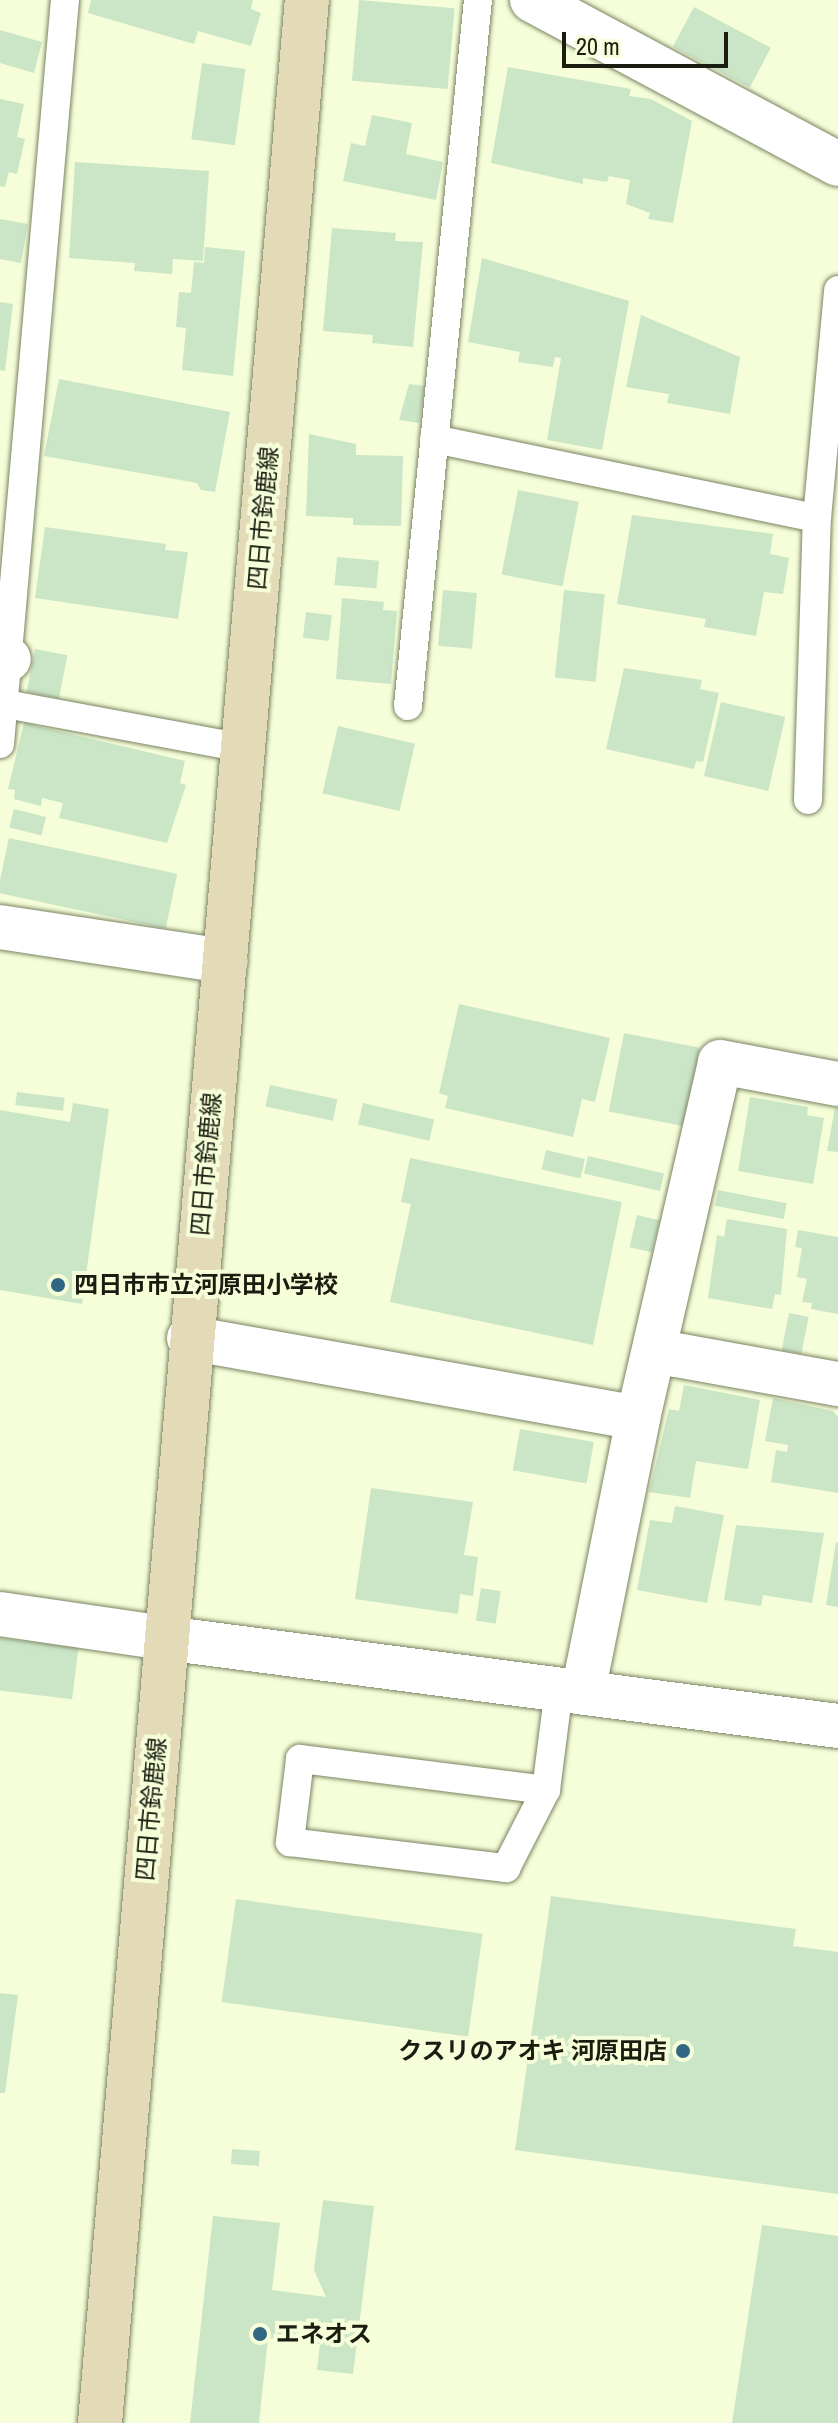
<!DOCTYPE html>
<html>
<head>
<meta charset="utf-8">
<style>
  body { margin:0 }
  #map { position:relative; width:838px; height:2423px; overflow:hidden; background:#f5fed9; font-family:"Archivo Narrow","Noto Sans JP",sans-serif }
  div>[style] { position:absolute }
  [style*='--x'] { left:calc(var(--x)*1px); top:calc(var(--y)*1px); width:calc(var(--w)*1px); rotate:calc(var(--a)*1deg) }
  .building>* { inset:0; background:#cbe5c7; transform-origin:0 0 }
  .roads { filter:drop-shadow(0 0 2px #7b8362) drop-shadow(0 0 2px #7b8362) }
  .service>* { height:28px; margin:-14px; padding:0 14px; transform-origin:14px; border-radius:14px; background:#fff }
  .minor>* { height:44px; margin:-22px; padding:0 22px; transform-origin:22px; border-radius:22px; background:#fff }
  .tertiary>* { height:44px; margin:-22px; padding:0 22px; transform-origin:22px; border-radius:22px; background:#fff }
  .secondary>* { height:44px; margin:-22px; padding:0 22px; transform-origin:22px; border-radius:22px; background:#e3dbb8 }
  .dots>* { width:22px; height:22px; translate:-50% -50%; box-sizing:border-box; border:4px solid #f5fed9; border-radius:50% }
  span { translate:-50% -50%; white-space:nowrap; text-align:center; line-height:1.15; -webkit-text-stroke:8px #f5fed9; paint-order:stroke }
  .street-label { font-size:24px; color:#1a1d10 }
  .poi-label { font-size:24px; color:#1a1d10; font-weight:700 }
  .left { translate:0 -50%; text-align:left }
  .right { translate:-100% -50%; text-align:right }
  .scale { position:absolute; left:562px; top:32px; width:166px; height:36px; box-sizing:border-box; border:4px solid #1a1d10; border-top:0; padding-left:10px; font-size:24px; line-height:28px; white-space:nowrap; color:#1a1d10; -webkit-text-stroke:6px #f5fed9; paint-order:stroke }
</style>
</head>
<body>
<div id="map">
  <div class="building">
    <i style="clip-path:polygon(91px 0,253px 0,251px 9px,261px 13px,251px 46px,198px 31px,194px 44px,88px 13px)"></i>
    <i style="left:359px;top:0;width:96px;height:81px;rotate:5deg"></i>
    <i style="left:694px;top:7px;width:87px;height:45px;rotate:28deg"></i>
    <i style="clip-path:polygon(0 30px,42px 42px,34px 73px,0 63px)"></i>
    <i style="left:202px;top:63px;width:44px;height:77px;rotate:8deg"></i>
    <i style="clip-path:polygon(508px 67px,631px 89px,629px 96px,651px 99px,692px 121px,673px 223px,648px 219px,650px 213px,626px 204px,630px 180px,609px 176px,607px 182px,583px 178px,583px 184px,491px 163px)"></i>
    <i style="clip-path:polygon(0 99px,24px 104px,17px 137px,25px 139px,17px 174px,9px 172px,5px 187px,0 186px)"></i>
    <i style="clip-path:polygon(372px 115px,412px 123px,406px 154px,443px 162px,436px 200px,343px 181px,351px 143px,365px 146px)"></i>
    <i style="clip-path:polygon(75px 162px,209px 171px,203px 261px,173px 259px,172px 274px,134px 271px,135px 263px,69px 258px)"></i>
    <i style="clip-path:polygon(0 219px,28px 224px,21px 263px,0 259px)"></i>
    <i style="clip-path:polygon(332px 228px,396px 233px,395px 241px,423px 242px,413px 347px,372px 343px,373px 335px,323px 331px)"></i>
    <i style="clip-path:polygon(205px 247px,245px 251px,233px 376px,182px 370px,186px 328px,176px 327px,179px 292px,191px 293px,194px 262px,204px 263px)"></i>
    <i style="clip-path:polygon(482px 258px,629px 301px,602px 450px,547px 440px,561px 358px,555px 357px,553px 367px,518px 362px,520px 352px,468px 342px)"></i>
    <i style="clip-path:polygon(0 302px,13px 304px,5px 371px,0 370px)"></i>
    <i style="clip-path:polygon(641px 315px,740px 357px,730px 414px,667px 403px,669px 394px,626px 387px)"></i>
    <i style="clip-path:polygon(59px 379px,230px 412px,215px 492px,201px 490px,197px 483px,44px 456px)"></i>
    <i style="clip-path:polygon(409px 384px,425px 386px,419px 423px,399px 420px)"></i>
    <i style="clip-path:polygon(309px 434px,356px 444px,356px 455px,403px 456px,401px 526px,353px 525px,353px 518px,306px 516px)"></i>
    <i style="left:518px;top:490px;width:62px;height:86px;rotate:11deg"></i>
    <i style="clip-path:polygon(632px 515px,773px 534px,770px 554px,789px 558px,783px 594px,764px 592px,756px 636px,704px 627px,706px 619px,617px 604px)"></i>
    <i style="clip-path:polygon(45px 527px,166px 544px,165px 550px,188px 552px,178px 619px,35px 598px)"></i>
    <i style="left:337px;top:557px;width:42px;height:28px;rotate:5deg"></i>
    <i style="left:443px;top:590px;width:34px;height:56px;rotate:5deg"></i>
    <i style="left:564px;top:590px;width:41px;height:88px;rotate:6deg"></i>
    <i style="clip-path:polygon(342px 598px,384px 602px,383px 610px,397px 611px,391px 684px,336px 679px)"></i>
    <i style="left:306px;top:612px;width:26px;height:26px;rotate:7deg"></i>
    <i style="left:35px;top:649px;width:33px;height:44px;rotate:11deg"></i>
    <i style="clip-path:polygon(624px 668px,702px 680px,700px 689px,719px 693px,703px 762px,696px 761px,694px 769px,606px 749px)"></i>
    <i style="left:721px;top:702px;width:66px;height:76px;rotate:13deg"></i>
    <i style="clip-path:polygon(24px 723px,185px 761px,180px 783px,186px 785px,167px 843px,59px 818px,63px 803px,42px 798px,41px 806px,14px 799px,15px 790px,8px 789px)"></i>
    <i style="left:338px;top:726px;width:79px;height:69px;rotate:13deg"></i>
    <i style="left:14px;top:809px;width:33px;height:19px;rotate:14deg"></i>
    <i style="left:9px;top:838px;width:172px;height:56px;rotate:12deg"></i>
    <i style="clip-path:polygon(459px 1004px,610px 1038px,595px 1102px,582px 1099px,573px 1137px,445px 1108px,448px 1096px,439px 1093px)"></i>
    <i style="left:624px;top:1033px;width:77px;height:80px;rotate:11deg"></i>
    <i style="left:270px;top:1085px;width:69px;height:22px;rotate:12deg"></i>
    <i style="left:17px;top:1092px;width:48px;height:13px;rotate:7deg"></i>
    <i style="clip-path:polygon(750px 1097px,808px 1107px,807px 1115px,824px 1118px,813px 1184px,738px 1171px)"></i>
    <i style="clip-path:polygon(73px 1103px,109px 1109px,82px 1304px,0 1290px,0 1110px,70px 1122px)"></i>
    <i style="left:363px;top:1103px;width:73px;height:22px;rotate:13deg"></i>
    <i style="clip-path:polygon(835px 1108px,838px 1108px,838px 1152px,827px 1151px)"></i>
    <i style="left:546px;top:1150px;width:40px;height:20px;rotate:13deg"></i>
    <i style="left:588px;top:1156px;width:78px;height:18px;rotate:13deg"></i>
    <i style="clip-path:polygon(410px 1158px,622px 1202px,593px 1345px,390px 1302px,411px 1204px,401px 1202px)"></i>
    <i style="left:718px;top:1190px;width:70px;height:16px;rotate:11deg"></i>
    <i style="left:637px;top:1215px;width:23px;height:33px;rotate:13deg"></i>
    <i style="clip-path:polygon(727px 1219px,787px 1229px,781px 1295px,775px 1294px,772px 1309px,708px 1298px,717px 1235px,724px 1237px)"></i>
    <i style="clip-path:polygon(798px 1230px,838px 1237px,838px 1314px,811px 1309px,812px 1303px,802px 1302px,807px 1279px,797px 1277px,802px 1248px,795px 1247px)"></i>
    <i style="left:789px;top:1313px;width:20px;height:38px;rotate:11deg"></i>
    <i style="clip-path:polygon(684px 1385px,760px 1400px,748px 1469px,696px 1461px,690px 1498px,649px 1492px,669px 1409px,679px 1411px)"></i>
    <i style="clip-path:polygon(773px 1398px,833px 1411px,838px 1417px,838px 1493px,771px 1482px,776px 1450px,787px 1452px,788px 1445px,765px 1441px)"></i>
    <i style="left:520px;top:1429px;width:75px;height:42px;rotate:10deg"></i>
    <i style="clip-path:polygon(371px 1488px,473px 1502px,464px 1555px,478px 1557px,473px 1596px,460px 1594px,458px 1614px,355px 1599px)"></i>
    <i style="clip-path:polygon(675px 1506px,724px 1515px,707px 1603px,637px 1590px,650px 1520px,672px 1523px)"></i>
    <i style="clip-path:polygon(736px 1525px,824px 1533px,812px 1603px,763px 1595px,761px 1606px,724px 1600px)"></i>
    <i style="clip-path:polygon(836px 1542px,838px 1543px,838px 1607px,826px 1605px)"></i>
    <i style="left:481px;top:1588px;width:20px;height:33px;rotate:9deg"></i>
    <i style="left:0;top:1638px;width:79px;height:52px;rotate:7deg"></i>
    <i style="clip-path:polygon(551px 1896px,796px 1929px,793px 1946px,838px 1952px,838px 2194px,515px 2150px)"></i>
    <i style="left:236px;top:1899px;width:249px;height:104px;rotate:8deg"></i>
    <i style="clip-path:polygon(0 1993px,18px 1995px,5px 2093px,0 2093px)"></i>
    <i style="left:232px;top:2149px;width:28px;height:15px;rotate:4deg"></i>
    <i style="clip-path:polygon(323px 2200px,374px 2206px,353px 2374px,317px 2370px,320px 2344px,268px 2338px,259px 2423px,190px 2423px,213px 2216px,280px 2223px,272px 2290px,326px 2297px,314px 2270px)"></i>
    <i style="clip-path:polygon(762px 2225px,838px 2236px,838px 2423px,732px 2423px)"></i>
  </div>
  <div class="roads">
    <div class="service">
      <i style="--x:434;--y:439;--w:391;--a:11.7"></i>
      <i style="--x:6;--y:704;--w:241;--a:10.5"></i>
      <i style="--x:408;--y:706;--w:709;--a:-84.34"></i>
      <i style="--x:0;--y:744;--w:747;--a:-85.01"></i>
      <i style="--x:808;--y:800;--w:282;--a:-88.2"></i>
      <i style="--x:817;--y:518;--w:229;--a:-84.7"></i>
      <i style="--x:546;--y:1790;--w:248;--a:-172.8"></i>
      <i style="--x:300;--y:1759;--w:84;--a:96.9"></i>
      <i style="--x:290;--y:1842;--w:218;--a:6.9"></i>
      <i style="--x:506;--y:1868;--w:88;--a:-62.9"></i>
      <i style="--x:546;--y:1790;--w:102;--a:-82.7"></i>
    </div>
    <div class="minor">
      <i style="--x:532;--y:0;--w:347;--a:28.2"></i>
      <i style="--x:0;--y:657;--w:9;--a:13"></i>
      <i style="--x:0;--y:927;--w:228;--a:8.6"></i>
      <i style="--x:189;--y:1338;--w:456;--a:10.1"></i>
      <i style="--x:654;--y:1351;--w:187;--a:10.2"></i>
      <i style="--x:0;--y:1614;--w:167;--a:8.3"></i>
      <i style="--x:583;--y:1692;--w:279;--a:-78.6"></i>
      <i style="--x:638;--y:1418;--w:365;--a:-77"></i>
      <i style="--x:720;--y:1062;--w:120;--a:10.6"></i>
    </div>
    <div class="tertiary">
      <i style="--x:165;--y:1638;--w:679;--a:7.45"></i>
    </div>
    <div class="secondary">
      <i style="--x:100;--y:2423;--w:2432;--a:-85.12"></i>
    </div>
  </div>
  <div class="dots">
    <i style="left:58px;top:1285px;background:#306782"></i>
    <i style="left:683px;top:2051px;background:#306782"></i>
    <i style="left:260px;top:2334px;background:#306782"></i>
  </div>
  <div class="street-label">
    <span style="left:263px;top:518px;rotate:-85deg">四日市鈴鹿線</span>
    <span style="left:206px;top:1164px;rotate:-85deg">四日市鈴鹿線</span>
    <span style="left:151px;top:1809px;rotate:-85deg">四日市鈴鹿線</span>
  </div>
  <div class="poi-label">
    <span class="left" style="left:74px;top:1285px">四日市市立河原田小学校</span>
    <span class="right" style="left:667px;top:2051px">クスリのアオキ 河原田店</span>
    <span class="left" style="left:276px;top:2334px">エネオス</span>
  </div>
  <div class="scale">20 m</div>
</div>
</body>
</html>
